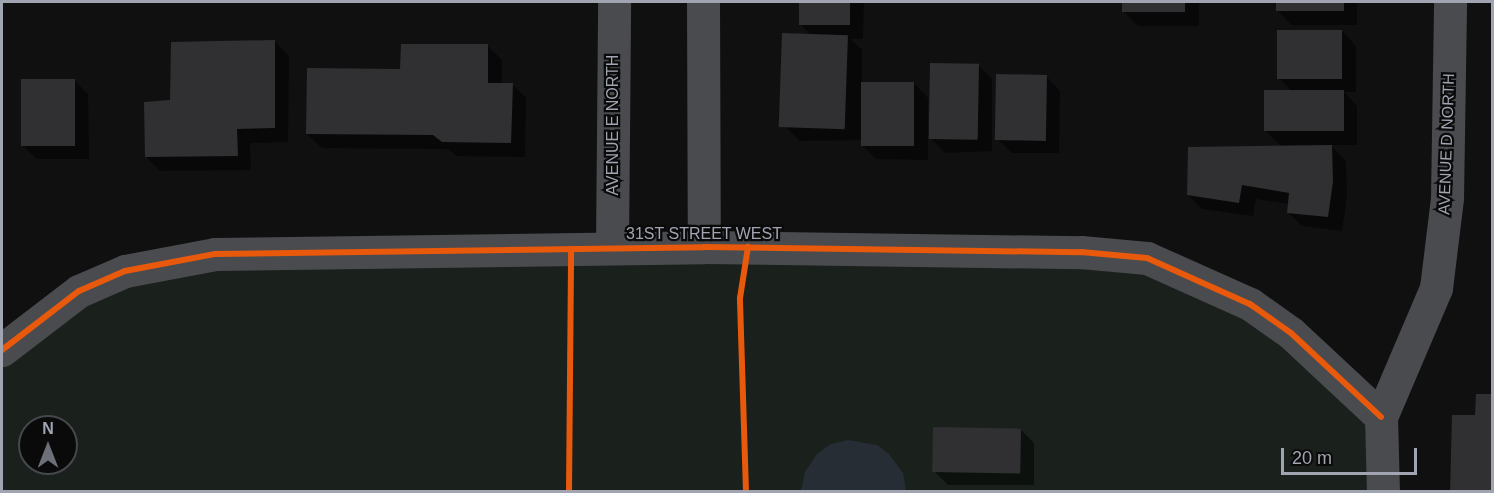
<!DOCTYPE html>
<html>
<head>
<meta charset="utf-8">
<style>
  body { margin:0 }
  #map { position:relative; width:1494px; height:493px; overflow:hidden; background:#101010; font-family:Helvetica,sans-serif }
  div>[style] { position:absolute }
  [style*='--x'] { left:calc(var(--x)*1px); top:calc(var(--y)*1px); width:calc(var(--w)*1px); rotate:calc(var(--a)*1deg) }
  .green>* { inset:0; background:#1a201b }
  .water>* { inset:0; background:#272d34 }
  .shadow>* { inset:0; background:#0007 }
  .building>* { inset:0; background:#303033; transform-origin:0 0 }
  .minor>* { height:33px; margin:-16.5px; padding:0 16.5px; transform-origin:16.5px; border-radius:16.5px; background:#4a4b4f }
  .cycleway>* { height:6px; margin:-3px; padding:0 3px; transform-origin:3px; border-radius:3px; background:#e8590c }
  span { translate:-50% -50%; white-space:nowrap; text-align:center; line-height:1.15; -webkit-text-stroke:4.5px #0a0a0b; paint-order:stroke }
  .street-label { font-size:16px; color:#a1a4b1 }
  .frame { position:absolute; inset:0; border:3px solid #a1a4b1; pointer-events:none }
  .north { position:absolute; left:18px; top:415px; width:60px; height:60px; box-sizing:border-box; background:#0a0a0b; border:2px solid #46484d; border-radius:50%; rotate:0deg; font-size:16px; font-weight:700; line-height:24px; text-align:center; color:#a1a4b1 }
  .north::after { content:''; display:block; margin:auto; width:21px; height:27px; background:#6e7079; clip-path:polygon(50% 0,100% 100%,50% 72%,0 100%) }
  .scale { position:absolute; left:1281px; top:448px; width:136px; height:27px; box-sizing:border-box; border:3px solid #a1a4b1; border-top:0; padding-left:8px; font-size:18px; line-height:21px; white-space:nowrap; color:#a1a4b1; -webkit-text-stroke:4px #0a0a0b; paint-order:stroke }
</style>
</head>
<body>
<div id="map">
  <div class="green">
    <i style="clip-path:polygon(evenodd,1081px 252px,1202px 281px,1381px 417px,1383px 492px,2px 492px,2px 350px,125px 271px,1081px 252px,30px 427px,66px 427px,66px 463px,30px 463px,30px 427px)"></i>
  </div>
  <div class="water">
    <i style="clip-path:polygon(848px 440px,877px 445px,889px 454px,903px 473px,906px 491px,801px 491px,805px 472px,817px 454px,831px 444px)"></i>
  </div>
  <div class="shadow">
    <i style="clip-path:polygon(800px 2px,864px 2px,863px 39px,850px 39px,862px 50px,862px 83px,914px 83px,928px 98px,928px 130px,931px 130px,978px 65px,992px 79px,992px 151px,945px 153px,928px 135px,928px 160px,876px 159px,862px 145px,862px 140px,800px 141px,786px 127px,811px 35px,800px 24px)"></i>
    <i style="clip-path:polygon(1124px 2px,1199px 2px,1199px 26px,1138px 26px,1124px 12px)"></i>
    <i style="clip-path:polygon(1277px 2px,1357px 2px,1357px 25px,1291px 25px,1277px 10px)"></i>
    <i style="clip-path:polygon(1342px 31px,1356px 46px,1356px 92px,1344px 92px,1357px 106px,1357px 145px,1330px 145px,1346px 161px,1347px 197px,1342px 231px,1302px 226px,1288px 212px,1289px 204px,1256px 199px,1253px 216px,1202px 209px,1188px 195px,1282px 147px,1266px 131px,1292px 92px,1279px 78px)"></i>
    <i style="clip-path:polygon(274px 41px,289px 56px,288px 142px,250px 143px,251px 170px,160px 171px,146px 157px)"></i>
    <i style="clip-path:polygon(488px 46px,502px 60px,502px 84px,512px 84px,526px 98px,525px 157px,457px 156px,448px 149px,322px 148px,307px 134px,402px 70px)"></i>
    <i style="clip-path:polygon(1046px 76px,1060px 91px,1059px 153px,1012px 153px,997px 139px)"></i>
    <i style="clip-path:polygon(74px 80px,88px 94px,89px 159px,37px 159px,22px 145px)"></i>
    <i style="clip-path:polygon(1477px 396px,1492px 396px,1492px 492px,1452px 492px,1477px 417px)"></i>
    <i style="clip-path:polygon(1020px 429px,1034px 443px,1034px 485px,948px 485px,934px 471px)"></i>
  </div>
  <div class="building">
    <i style="left:799px;top:2px;width:51px;height:23px"></i>
    <i style="left:1122px;top:2px;width:63px;height:10px"></i>
    <i style="left:1276px;top:2px;width:68px;height:9px"></i>
    <i style="left:1277px;top:30px;width:65px;height:49px"></i>
    <i style="left:782px;top:33px;width:66px;height:94px;rotate:2deg"></i>
    <i style="clip-path:polygon(275px 40px,275px 128px,237px 129px,238px 156px,145px 157px,144px 102px,170px 100px,171px 42px)"></i>
    <i style="clip-path:polygon(401px 44px,488px 44px,488px 83px,513px 83px,511px 143px,442px 142px,433px 135px,306px 134px,307px 68px,400px 69px)"></i>
    <i style="left:930px;top:63px;width:49px;height:76px;rotate:1deg"></i>
    <i style="left:996px;top:74px;width:51px;height:66px;rotate:1deg"></i>
    <i style="left:21px;top:79px;width:54px;height:67px"></i>
    <i style="left:861px;top:82px;width:53px;height:64px"></i>
    <i style="left:1264px;top:90px;width:80px;height:41px"></i>
    <i style="clip-path:polygon(1332px 145px,1333px 182px,1328px 217px,1287px 213px,1289px 193px,1242px 185px,1239px 203px,1187px 195px,1188px 147px)"></i>
    <i style="clip-path:polygon(1476px 394px,1492px 394px,1492px 492px,1450px 492px,1452px 415px,1475px 415px)"></i>
    <i style="left:933px;top:427px;width:88px;height:45px;rotate:1deg"></i>
  </div>
  <div class="minor">
    <i style="--x:703;--y:2;--w:245;--a:89.8"></i>
    <i style="--x:612;--y:248;--w:246;--a:-89.5"></i>
    <i style="--x:2;--y:350;--w:97;--a:-37.5"></i>
    <i style="--x:79;--y:291;--w:50;--a:-23.5"></i>
    <i style="--x:125;--y:271;--w:92;--a:-10.7"></i>
    <i style="--x:215;--y:254;--w:489;--a:-0.8"></i>
    <i style="--x:704;--y:247;--w:377;--a:0.8"></i>
    <i style="--x:1081;--y:252;--w:66;--a:5.2"></i>
    <i style="--x:1147;--y:258;--w:113;--a:24.1"></i>
    <i style="--x:1250;--y:304;--w:50;--a:35.3"></i>
    <i style="--x:1291;--y:333;--w:123;--a:43"></i>
    <i style="--x:1383;--y:492;--w:75;--a:-91.5"></i>
    <i style="--x:1381;--y:417;--w:140;--a:-66.9"></i>
    <i style="--x:1436;--y:288;--w:91;--a:-83"></i>
    <i style="--x:1447;--y:198;--w:196;--a:-89.1"></i>
  </div>
  <div class="cycleway">
    <i style="--x:2;--y:350;--w:97;--a:-37.5"></i>
    <i style="--x:79;--y:291;--w:50;--a:-23.5"></i>
    <i style="--x:125;--y:271;--w:92;--a:-10.7"></i>
    <i style="--x:215;--y:254;--w:489;--a:-0.8"></i>
    <i style="--x:704;--y:247;--w:377;--a:0.8"></i>
    <i style="--x:1081;--y:252;--w:66;--a:5.2"></i>
    <i style="--x:1147;--y:258;--w:113;--a:24.1"></i>
    <i style="--x:1250;--y:304;--w:50;--a:35.3"></i>
    <i style="--x:1291;--y:333;--w:123;--a:43"></i>
    <i style="--x:569;--y:492;--w:243;--a:-89.5"></i>
    <i style="--x:746;--y:492;--w:194;--a:-91.8"></i>
    <i style="--x:740;--y:298;--w:52;--a:-81.1"></i>
  </div>
  <div class="street-label">
    <span style="left:613px;top:125px;rotate:-90deg">AVENUE E NORTH</span>
    <span style="left:1447px;top:144px;rotate:-88deg">AVENUE D NORTH</span>
    <span style="left:704px;top:234px">31ST STREET WEST</span>
  </div>
  <div class="frame"></div>
  <div class="north">N</div>
  <div class="scale">20 m</div>
</div>
</body>
</html>
